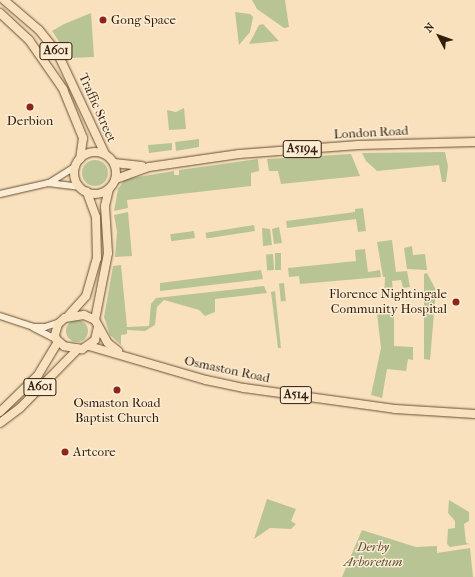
<!DOCTYPE html>
<html>
<head>
<meta charset="utf-8">
<style>
  body { margin:0 }
  #map { position:relative; width:475px; height:577px; overflow:hidden; background:#fae1bd; font-family:"IM FELL French Canon",serif }
  div>[style] { position:absolute }
  [style*='--x'] { left:calc(var(--x)*1px); top:calc(var(--y)*1px); width:calc(var(--w)*1px); rotate:calc(var(--a)*1deg) }
  .green>* { inset:0; background:#b9c494; transform-origin:0 0 }
  .round { border-radius:50% }
  .roads { filter:drop-shadow(0 0 1px #644f36) drop-shadow(0 0 1px #644f36) }
  .minor>* { height:6px; margin:-3px; padding:0 3px; transform-origin:3px; border-radius:3px; background:#fcecd4 }
  .major>* { height:8px; margin:-4px; padding:0 4px; transform-origin:4px; border-radius:4px; background:#fae1bd }
  .major>.ring { margin:-4px; padding:0; box-sizing:content-box; background:none; border:8px solid #fae1bd; border-radius:50% }
  .dots>* { width:11px; height:11px; translate:-50% -50%; box-sizing:border-box; border:2px solid #fcecd4; border-radius:50% }
  span { translate:-50% -50%; white-space:nowrap; text-align:center; line-height:1.15; -webkit-text-stroke:3px #fcecd4; paint-order:stroke }
  .shield-label span { padding:1px 3px; background:#fcecd4; border:1px solid; border-radius:3px; -webkit-text-stroke-width:0 }
  .shield-label { font-size:12px; color:#321e09; font-weight:700 }
  .poi-label { font-size:13px; color:#321e09 }
  .left { translate:0 -50%; text-align:left }
  .right { translate:-100% -50%; text-align:right }
  .street-label { font-size:13px; color:#321e09 }
  .park-label { font-size:13px; color:#5a5033; font-style:italic }
  .north { position:absolute; left:419px; top:16px; width:40px; height:40px; -webkit-text-stroke:3px #fcecd4; paint-order:stroke; rotate:311deg; font-size:11px; font-weight:700; line-height:16px; text-align:center; color:#321e09 }
  .north::after { content:''; display:block; margin:auto; width:14px; height:18px; background:#321e09; clip-path:polygon(50% 0,100% 100%,50% 72%,0 100%) }
</style>
</head>
<body>
<div id="map">
  <div class="green">
    <i style="clip-path:polygon(252px 0,285px 0,289px 27px,284px 28px,257px 9px)"></i>
    <i style="clip-path:polygon(235px 12px,250px 14px,253px 17px,250px 32px,239px 45px)"></i>
    <i style="clip-path:polygon(91px 13px,94px 57px,70px 58px,52px 31px,64px 24px)"></i>
    <i style="clip-path:polygon(263px 24px,279px 41px,249px 44px,259px 25px)"></i>
    <i style="clip-path:polygon(184px 108px,186px 129px,169px 130px,167px 110px,176px 112px)"></i>
    <i style="clip-path:polygon(199px 139px,199px 147px,176px 151px,175px 142px)"></i>
    <i style="clip-path:polygon(172px 143px,172px 150px,149px 153px,148px 145px)"></i>
    <i style="clip-path:polygon(445px 152px,448px 166px,446px 182px,442px 182px,439px 165px,377px 171px,366px 161px,362px 153px)"></i>
    <i style="clip-path:polygon(351px 154px,360px 176px,281px 184px,278px 171px,269px 171px,267px 159px)"></i>
    <i style="clip-path:polygon(258px 159px,259px 171px,251px 173px,251px 186px,127px 200px,128px 208px,114px 211px,118px 189px,125px 179px,174px 171px,174px 175px,179px 175px,179px 170px)"></i>
    <i class="round" style="left:82px;top:160px;width:26px;height:26px"></i>
    <i style="clip-path:polygon(363px 208px,366px 231px,358px 232px,356px 219px,287px 228px,286px 221px,355px 212px,355px 209px)"></i>
    <i style="clip-path:polygon(128px 212px,132px 256px,115px 257px,117px 232px,114px 215px)"></i>
    <i style="left:254px;top:225px;width:6px;height:49px;rotate:81deg"></i>
    <i style="clip-path:polygon(279px 227px,282px 243px,274px 244px,272px 229px)"></i>
    <i style="clip-path:polygon(262px 228px,270px 229px,272px 245px,263px 246px)"></i>
    <i style="left:194px;top:231px;width:7px;height:24px;rotate:82deg"></i>
    <i style="clip-path:polygon(392px 240px,396px 272px,407px 271px,410px 287px,403px 288px,401px 280px,392px 281px,393px 291px,390px 297px,384px 297px,385px 277px,383px 277px,377px 242px)"></i>
    <i style="clip-path:polygon(412px 246px,413px 255px,425px 254px,427px 270px,407px 269px,404px 248px)"></i>
    <i style="clip-path:polygon(365px 249px,368px 272px,380px 270px,381px 277px,300px 284px,299px 276px,289px 277px,288px 268px,356px 261px,355px 250px)"></i>
    <i style="left:275px;top:253px;width:6px;height:17px"></i>
    <i style="left:273px;top:254px;width:16px;height:7px;rotate:86deg"></i>
    <i style="clip-path:polygon(121px 265px,127px 327px,149px 326px,151px 304px,156px 298px,264px 286px,267px 293px,215px 299px,215px 312px,205px 316px,199px 310px,164px 300px,157px 307px,155px 325px,145px 331px,127px 330px,127px 334px,121px 335px,121px 345px,110px 335px,104px 317px,113px 266px)"></i>
    <i style="clip-path:polygon(261px 270px,263px 279px,160px 291px,160px 283px)"></i>
    <i style="clip-path:polygon(427px 273px,436px 290px,430px 360px,424px 359px,424px 274px)"></i>
    <i style="left:284px;top:283px;width:18px;height:5px;rotate:84deg"></i>
    <i style="clip-path:polygon(275px 291px,281px 348px,278px 348px,271px 292px)"></i>
    <i style="clip-path:polygon(394px 311px,394px 346px,413px 347px,413px 360px,408px 359px,406px 371px,387px 369px,382px 398px,371px 395px,381px 348px,377px 314px)"></i>
    <i class="round" style="left:66px;top:320px;width:22px;height:22px"></i>
    <i style="clip-path:polygon(267px 499px,296px 509px,291px 521px,296px 524px,291px 529px,270px 528px,254px 539px)"></i>
    <i style="clip-path:polygon(449px 500px,469px 512px,469px 521px,464px 524px,466px 543px,470px 544px,450px 547px,447px 544px,448px 529px,455px 528px,455px 521px,448px 513px)"></i>
    <i style="clip-path:polygon(362px 530px,416px 547px,437px 546px,437px 553px,470px 548px,473px 577px,342px 577px)"></i>
  </div>
  <div class="roads">
    <div class="minor">
      <i style="--x:49;--y:183;--w:31;--a:-32"></i>
      <i style="--x:0;--y:194;--w:49;--a:-12.9"></i>
      <i style="--x:48;--y:183;--w:31;--a:7"></i>
      <i style="--x:0;--y:316;--w:35;--a:18"></i>
      <i style="--x:33;--y:327;--w:12;--a:0"></i>
      <i style="--x:45;--y:327;--w:16;--a:-18"></i>
      <i style="--x:34;--y:328;--w:25;--a:27"></i>
    </div>
    <div class="major">
      <i style="--x:4;--y:0;--w:46;--a:40.6"></i>
      <i style="--x:39;--y:30;--w:28;--a:51"></i>
      <i style="--x:57;--y:52;--w:113;--a:64.8"></i>
      <i style="--x:0;--y:13;--w:40;--a:43"></i>
      <i style="--x:29;--y:40;--w:60;--a:55.2"></i>
      <i style="--x:63;--y:89;--w:53;--a:67.8"></i>
      <i style="--x:83;--y:138;--w:21;--a:98"></i>
      <i class="ring" style="left:74px;top:152px;width:34px;height:34px"></i>
      <i style="--x:114;--y:163;--w:28;--a:6"></i>
      <i style="--x:116;--y:179;--w:35;--a:-20"></i>
      <i style="--x:149;--y:167;--w:91;--a:-8.2"></i>
      <i style="--x:239;--y:154;--w:120;--a:-4.3"></i>
      <i style="--x:359;--y:145;--w:116;--a:-1.5"></i>
      <i style="--x:69;--y:315;--w:25;--a:-48"></i>
      <i style="--x:86;--y:296;--w:40;--a:-74"></i>
      <i style="--x:97;--y:258;--w:41;--a:-91.4"></i>
      <i style="--x:96;--y:217;--w:27;--a:-110"></i>
      <i style="--x:95;--y:320;--w:68;--a:-79"></i>
      <i style="--x:108;--y:253;--w:47;--a:-93.7"></i>
      <i style="--x:105;--y:206;--w:17;--a:-77"></i>
      <i style="--x:98;--y:327;--w:13;--a:103"></i>
      <i style="--x:95;--y:340;--w:16;--a:145"></i>
      <i style="--x:82;--y:349;--w:18;--a:-171"></i>
      <i style="--x:64;--y:346;--w:11;--a:-139"></i>
      <i style="--x:56;--y:339;--w:4;--a:-104"></i>
      <i style="--x:55;--y:335;--w:11;--a:-75"></i>
      <i style="--x:58;--y:324;--w:9;--a:-41"></i>
      <i style="--x:65;--y:318;--w:19;--a:-9"></i>
      <i style="--x:84;--y:315;--w:12;--a:24"></i>
      <i style="--x:95;--y:320;--w:26;--a:61"></i>
      <i style="--x:108;--y:343;--w:13;--a:39"></i>
      <i style="--x:89;--y:346;--w:122;--a:16.2"></i>
      <i style="--x:206;--y:380;--w:39;--a:12"></i>
      <i style="--x:244;--y:388;--w:152;--a:7.9"></i>
      <i style="--x:395;--y:409;--w:80;--a:3.6"></i>
      <i style="--x:0;--y:412;--w:53;--a:-44.2"></i>
      <i style="--x:38;--y:375;--w:39;--a:-59"></i>
      <i style="--x:0;--y:423;--w:25;--a:-37"></i>
      <i style="--x:20;--y:408;--w:83;--a:-45.5"></i>
    </div>
  </div>
  <div class="dots">
    <i style="left:103px;top:20px;background:#8f2418"></i>
    <i style="left:30px;top:107px;background:#8f2418"></i>
    <i style="left:456px;top:302px;background:#8f2418"></i>
    <i style="left:117px;top:390px;background:#8f2418"></i>
    <i style="left:65px;top:452px;background:#8f2418"></i>
  </div>
  <div class="shield-label">
    <span style="left:56px;top:51px">A601</span>
    <span style="left:302px;top:149px">A5194</span>
    <span style="left:40px;top:387px">A601</span>
    <span style="left:296px;top:395px">A514</span>
  </div>
  <div class="poi-label">
    <span class="left" style="left:111px;top:20px">Gong Space</span>
    <span style="left:30px;top:121px">Derbion</span>
    <span class="right" style="left:447px;top:302px">Florence Nightingale<br>Community Hospital</span>
    <span style="left:117px;top:411px">Osmaston Road<br>Baptist Church</span>
    <span class="left" style="left:73px;top:452px">Artcore</span>
  </div>
  <div class="street-label">
    <span style="left:97px;top:108px;rotate:66deg">Traffic Street</span>
    <span style="left:371px;top:133px;rotate:-3deg">London Road</span>
    <span style="left:227px;top:370px;rotate:12deg">Osmaston Road</span>
  </div>
  <div class="park-label">
    <span style="left:373px;top:555px">Derby<br>Arboretum</span>
  </div>
  <div class="north">N</div>
</div>
</body>
</html>
